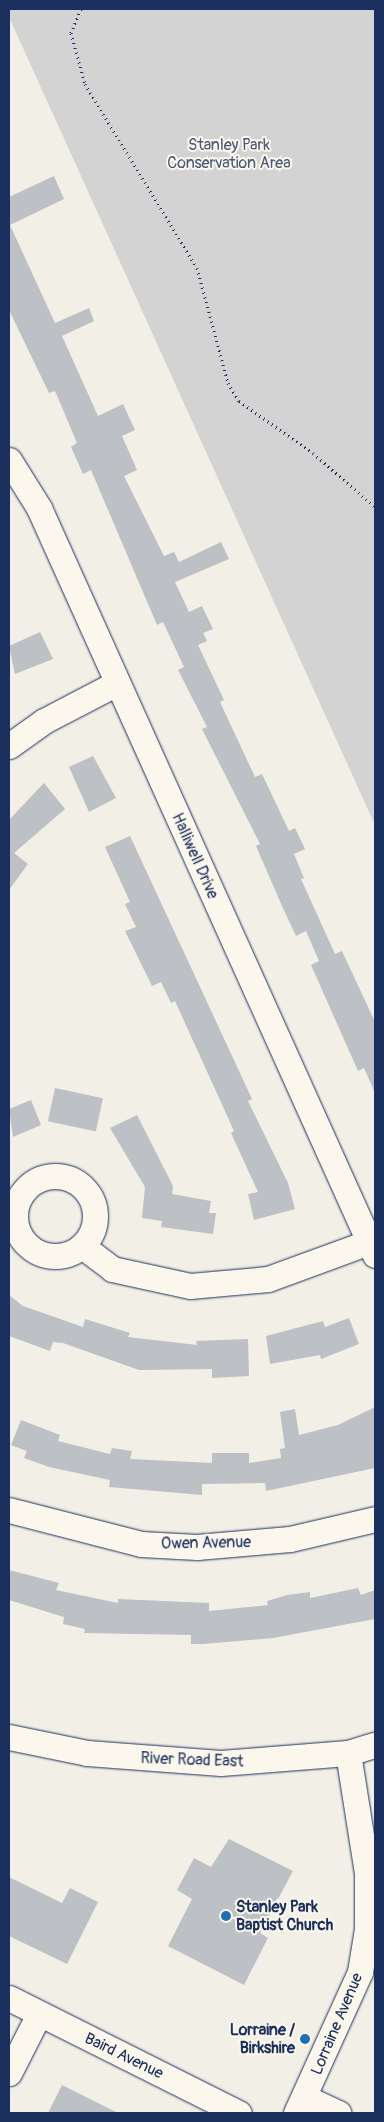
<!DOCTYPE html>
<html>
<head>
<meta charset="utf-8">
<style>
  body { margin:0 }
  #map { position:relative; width:384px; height:2122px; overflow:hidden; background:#f2efe6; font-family:Pangolin,sans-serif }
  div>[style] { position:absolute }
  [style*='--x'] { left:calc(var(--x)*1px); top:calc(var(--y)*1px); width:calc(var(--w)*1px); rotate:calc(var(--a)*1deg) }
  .green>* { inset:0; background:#d2d3d2 }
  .building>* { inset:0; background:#bdc0c4; transform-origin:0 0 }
  .path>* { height:3px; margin-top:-1.5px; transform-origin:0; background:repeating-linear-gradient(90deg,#1b2f5e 0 1px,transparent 0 5px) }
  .roads { filter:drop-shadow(0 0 1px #1b2f5e) drop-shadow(0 0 1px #1b2f5e) }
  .minor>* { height:25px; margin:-12.5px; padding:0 12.5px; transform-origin:12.5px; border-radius:12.5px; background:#fbf7ec }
  .minor>.ring { margin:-12.5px; padding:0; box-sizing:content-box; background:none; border:25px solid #fbf7ec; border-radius:50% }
  .dots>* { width:14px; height:14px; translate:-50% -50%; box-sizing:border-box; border:2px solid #fbf7ec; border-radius:50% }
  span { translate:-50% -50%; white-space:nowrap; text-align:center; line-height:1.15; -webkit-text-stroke:4px #fbf7ec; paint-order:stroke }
  .park-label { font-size:16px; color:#49587b }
  .street-label { font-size:16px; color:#1b2f5e }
  .poi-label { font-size:16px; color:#1b2f5e; font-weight:700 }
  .left { translate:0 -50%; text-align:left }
  .right { translate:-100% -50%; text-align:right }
  .frame { position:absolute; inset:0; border:10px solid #1b2f5e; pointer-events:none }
</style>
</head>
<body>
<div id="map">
  <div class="green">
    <i style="clip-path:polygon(9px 9px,375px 9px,375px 825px,9px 17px)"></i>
  </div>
  <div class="building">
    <i style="clip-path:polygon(54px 176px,64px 199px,10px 225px,55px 323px,89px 308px,94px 321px,62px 336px,98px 416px,123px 404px,135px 430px,122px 436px,137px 470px,124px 476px,164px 556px,174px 552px,179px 562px,221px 542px,229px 559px,175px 582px,189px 612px,202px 606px,213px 629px,203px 633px,207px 641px,198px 645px,224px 700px,220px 702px,255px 777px,262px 774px,289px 831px,295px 828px,305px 849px,294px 854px,304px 878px,301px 879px,335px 954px,342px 951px,375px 1022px,375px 1093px,364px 1068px,358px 1071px,311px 965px,319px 961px,306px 931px,296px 936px,282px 906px,256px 846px,260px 844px,202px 729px,207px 727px,178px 670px,184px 667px,163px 622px,157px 625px,91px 470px,83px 474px,71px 447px,77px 443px,55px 391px,49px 393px,9px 310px,9px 197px)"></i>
    <i style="clip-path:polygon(40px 632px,53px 659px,15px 674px,9px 646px)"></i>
    <i style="clip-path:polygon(93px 756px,116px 798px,89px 812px,69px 767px)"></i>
    <i style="clip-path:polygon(44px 783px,65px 809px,14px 853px,28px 864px,9px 890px,9px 820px)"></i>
    <i style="clip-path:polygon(130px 836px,252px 1099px,248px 1101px,288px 1183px,295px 1209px,254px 1220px,248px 1194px,258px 1192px,231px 1133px,234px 1131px,175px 1001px,171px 1003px,161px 982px,152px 986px,125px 931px,136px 927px,125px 904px,130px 902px,105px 847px)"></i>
    <i style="left:55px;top:1088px;width:49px;height:34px;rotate:12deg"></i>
    <i style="clip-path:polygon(31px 1100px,41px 1125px,13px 1137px,9px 1109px)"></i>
    <i style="clip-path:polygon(137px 1115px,173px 1186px,172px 1194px,211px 1201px,209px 1213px,216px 1213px,213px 1234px,161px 1227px,162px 1221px,142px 1218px,145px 1187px,110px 1128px)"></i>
    <i style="clip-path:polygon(9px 1295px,23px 1306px,83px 1327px,85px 1319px,130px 1333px,128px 1337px,197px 1345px,196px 1341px,248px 1339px,249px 1376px,212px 1378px,212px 1369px,139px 1370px,63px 1343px,53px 1342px,50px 1351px,9px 1336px)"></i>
    <i style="clip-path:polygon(349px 1318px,359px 1344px,321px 1359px,320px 1355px,270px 1364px,266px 1336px,323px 1321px,325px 1327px)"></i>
    <i style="clip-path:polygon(375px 1407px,375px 1468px,266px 1491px,265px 1483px,202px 1484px,202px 1495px,109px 1487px,110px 1480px,49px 1467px,24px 1458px,27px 1451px,11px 1445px,21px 1420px,60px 1435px,58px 1441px,110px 1454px,112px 1448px,132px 1451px,130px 1459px,212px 1463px,212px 1453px,249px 1453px,249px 1463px,281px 1458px,280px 1449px,285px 1448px,280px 1412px,295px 1409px,299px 1435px,338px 1425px)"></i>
    <i style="clip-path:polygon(9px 1570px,59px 1583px,56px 1590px,118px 1603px,118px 1599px,209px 1603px,209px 1611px,268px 1605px,267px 1601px,287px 1595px,310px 1592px,310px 1598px,358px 1588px,361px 1595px,375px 1590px,375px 1619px,273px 1638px,203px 1644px,191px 1644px,191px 1635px,84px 1633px,85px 1629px,63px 1624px,64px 1617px,9px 1600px)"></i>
    <i style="clip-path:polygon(229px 1839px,293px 1871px,260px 1933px,268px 1938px,244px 1985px,168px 1946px,192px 1899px,177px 1890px,194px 1858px,211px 1867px)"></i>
    <i style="clip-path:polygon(9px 1877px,62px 1903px,70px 1888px,98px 1902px,67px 1964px,9px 1936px)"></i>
    <i style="clip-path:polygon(62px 2085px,118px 2113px,48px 2113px)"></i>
  </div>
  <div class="path">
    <i style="--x:81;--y:9;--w:26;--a:113"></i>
    <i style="--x:71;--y:33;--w:53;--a:74.6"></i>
    <i style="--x:85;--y:84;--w:215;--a:58.7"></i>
    <i style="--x:197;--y:268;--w:119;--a:74.9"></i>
    <i style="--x:228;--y:383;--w:21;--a:59"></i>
    <i style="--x:239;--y:401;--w:90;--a:35.1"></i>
    <i style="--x:313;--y:453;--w:82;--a:41.1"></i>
    <i style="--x:9;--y:1215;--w:6;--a:9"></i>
  </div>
  <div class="roads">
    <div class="minor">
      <i style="--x:9;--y:460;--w:57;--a:58"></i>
      <i style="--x:39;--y:508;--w:819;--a:65.78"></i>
      <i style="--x:9;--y:746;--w:43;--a:-35.5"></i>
      <i style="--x:44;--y:721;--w:82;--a:-27.5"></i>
      <i class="ring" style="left:15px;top:1176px;width:55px;height:55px"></i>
      <i style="--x:82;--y:1246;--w:38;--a:37"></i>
      <i style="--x:112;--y:1269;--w:80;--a:12.3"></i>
      <i style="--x:190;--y:1286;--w:78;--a:-5.1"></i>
      <i style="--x:268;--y:1279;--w:108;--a:-20.1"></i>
      <i style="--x:9;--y:1510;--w:136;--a:14.4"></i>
      <i style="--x:141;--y:1544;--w:56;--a:3.1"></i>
      <i style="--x:197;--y:1547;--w:93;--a:-4.9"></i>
      <i style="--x:290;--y:1539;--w:87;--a:-13.2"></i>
      <i style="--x:9;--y:1737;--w:80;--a:11.6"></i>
      <i style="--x:87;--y:1753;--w:134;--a:4.3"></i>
      <i style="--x:221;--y:1763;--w:127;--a:-4.5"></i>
      <i style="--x:348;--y:1753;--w:28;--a:-17"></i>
      <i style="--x:9;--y:1998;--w:257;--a:26.6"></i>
      <i style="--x:9;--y:2073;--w:66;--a:-63"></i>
      <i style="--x:304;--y:2097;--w:38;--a:25"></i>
      <i style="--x:296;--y:2113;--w:155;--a:-65.6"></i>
      <i style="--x:360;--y:1972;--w:44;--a:-80.8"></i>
      <i style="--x:367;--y:1929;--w:56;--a:-90"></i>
      <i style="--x:367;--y:1873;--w:121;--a:-99"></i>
    </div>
  </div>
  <div class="dots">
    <i style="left:226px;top:1916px;background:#1f6fb2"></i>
    <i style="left:305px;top:2039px;background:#1f6fb2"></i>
  </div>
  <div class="park-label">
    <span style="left:229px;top:154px">Stanley Park<br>Conservation Area</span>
  </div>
  <div class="street-label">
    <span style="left:195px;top:856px;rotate:66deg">Halliwell Drive</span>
    <span style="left:206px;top:1543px;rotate:-1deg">Owen Avenue</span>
    <span style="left:192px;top:1760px;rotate:2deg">River Road East</span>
    <span style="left:337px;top:2024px;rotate:-67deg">Lorraine Avenue</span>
    <span style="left:124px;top:2056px;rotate:26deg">Baird Avenue</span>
  </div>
  <div class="poi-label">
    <span class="left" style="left:236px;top:1916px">Stanley Park<br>Baptist Church</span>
    <span class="right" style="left:295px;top:2039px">Lorraine /<br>Birkshire</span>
  </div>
  <div class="frame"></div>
</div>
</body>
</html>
